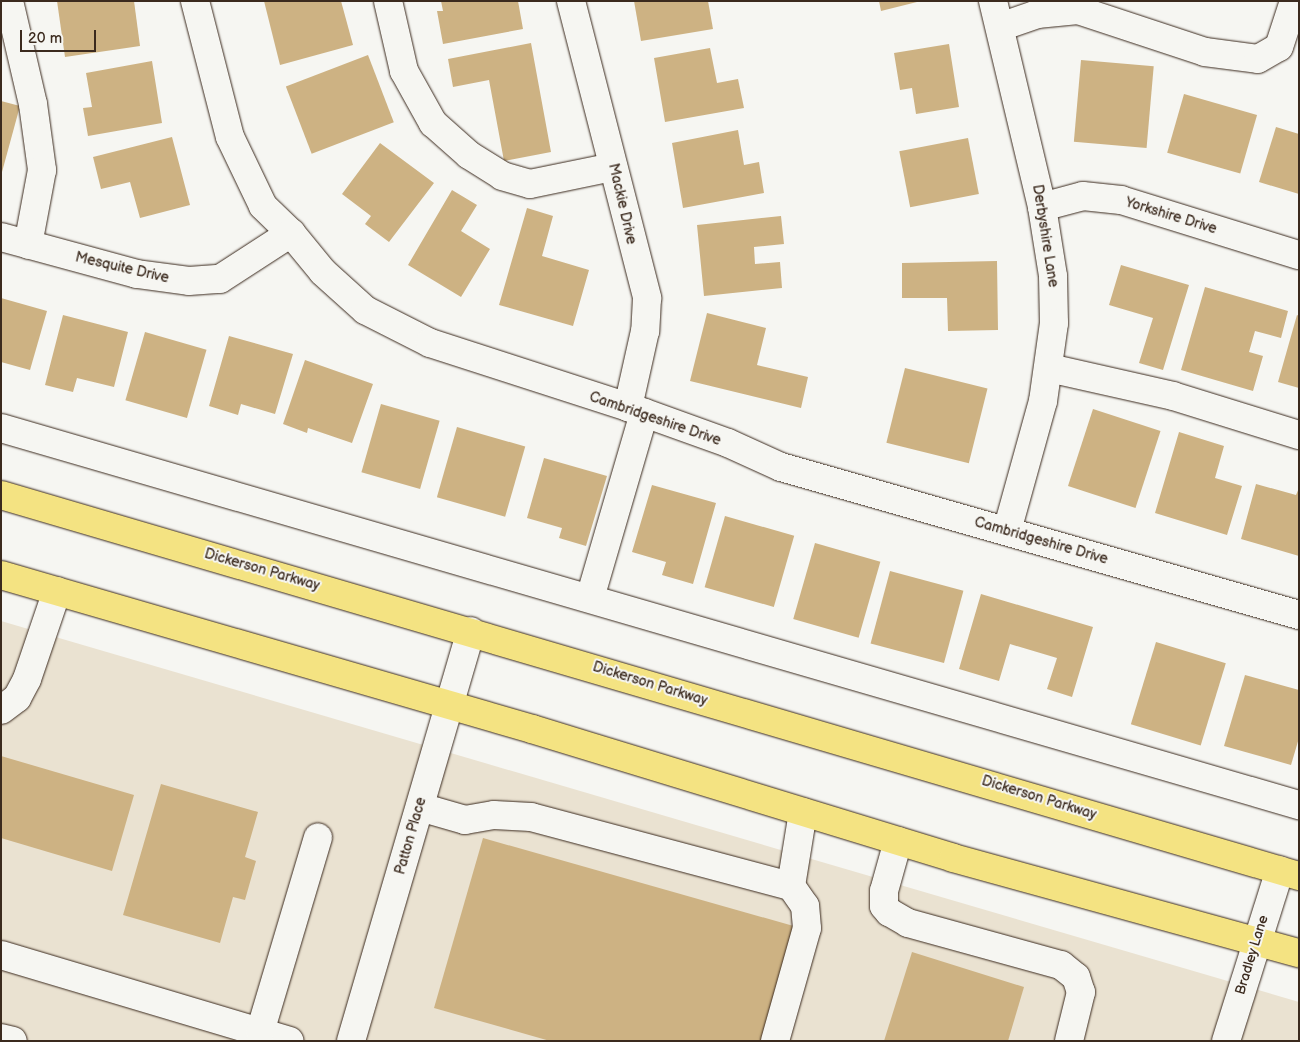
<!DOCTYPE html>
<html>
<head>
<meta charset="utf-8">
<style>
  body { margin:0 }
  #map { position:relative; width:1300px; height:1042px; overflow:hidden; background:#f6f6f2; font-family:"Balsamiq Sans",sans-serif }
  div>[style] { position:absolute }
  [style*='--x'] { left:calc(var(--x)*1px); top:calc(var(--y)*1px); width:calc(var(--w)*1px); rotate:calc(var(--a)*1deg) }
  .built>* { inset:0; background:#eae2d1 }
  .building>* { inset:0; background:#cdb283; transform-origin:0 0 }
  .roads { filter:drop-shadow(0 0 1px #3b2a1e) drop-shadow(0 0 1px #3b2a1e) }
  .minor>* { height:28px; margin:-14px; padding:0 14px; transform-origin:14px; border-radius:14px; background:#f6f6f2 }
  .major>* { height:28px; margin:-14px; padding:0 14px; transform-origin:14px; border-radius:14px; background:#f4e382 }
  span { translate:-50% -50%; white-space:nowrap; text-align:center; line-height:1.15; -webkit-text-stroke:4px #f6f6f2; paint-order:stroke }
  .street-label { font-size:14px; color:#3b2a1e }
  .frame { position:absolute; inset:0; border:2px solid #3b2a1e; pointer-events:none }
  .scale { position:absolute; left:20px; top:30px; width:76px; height:22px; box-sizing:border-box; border:2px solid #3b2a1e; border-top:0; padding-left:6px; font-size:15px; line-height:18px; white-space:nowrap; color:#3b2a1e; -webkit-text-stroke:4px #f6f6f2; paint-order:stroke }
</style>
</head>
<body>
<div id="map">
  <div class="built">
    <i style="clip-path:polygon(1px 621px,1299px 1002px,1299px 1041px,1px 1041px)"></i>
  </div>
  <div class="building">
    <i style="clip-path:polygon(57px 1px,134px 1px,140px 46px,65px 57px)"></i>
    <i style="clip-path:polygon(264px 1px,341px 1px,353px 45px,280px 65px)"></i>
    <i style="clip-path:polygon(441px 1px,518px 1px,523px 29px,443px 44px,437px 11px,443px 11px)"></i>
    <i style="clip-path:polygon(634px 1px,708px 1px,713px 29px,641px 41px)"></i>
    <i style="clip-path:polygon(879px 1px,917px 1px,917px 2px,881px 11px)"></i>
    <i style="clip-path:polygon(531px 43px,551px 152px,504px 161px,489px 80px,453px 87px,448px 59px)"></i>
    <i style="clip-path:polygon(949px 44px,959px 107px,916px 114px,912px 88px,900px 90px,894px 53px)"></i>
    <i style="clip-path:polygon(710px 48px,717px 83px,738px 79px,744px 108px,665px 122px,654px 58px)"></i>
    <i style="left:368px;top:55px;width:72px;height:88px;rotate:69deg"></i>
    <i style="left:1081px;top:60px;width:73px;height:82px;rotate:5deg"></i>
    <i style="clip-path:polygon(152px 61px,162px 123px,88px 136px,83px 108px,92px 107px,86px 73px)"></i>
    <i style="left:1184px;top:94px;width:76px;height:61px;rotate:16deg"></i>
    <i style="clip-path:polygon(1px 101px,20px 106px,2px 172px,1px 172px)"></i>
    <i style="clip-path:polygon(1276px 127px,1299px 134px,1299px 194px,1259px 182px)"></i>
    <i style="clip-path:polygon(738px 130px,744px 165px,759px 162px,764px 193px,683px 208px,672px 143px)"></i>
    <i style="clip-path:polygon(172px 137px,190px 205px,140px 218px,130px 182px,101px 189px,93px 157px)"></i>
    <i style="left:968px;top:138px;width:57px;height:70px;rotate:79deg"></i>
    <i style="clip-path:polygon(380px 143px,434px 183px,389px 242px,365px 224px,371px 216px,342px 194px)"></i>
    <i style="clip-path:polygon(452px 190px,477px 205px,461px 231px,490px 249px,461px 297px,408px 265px)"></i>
    <i style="clip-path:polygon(527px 208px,553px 216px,542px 256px,589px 270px,573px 326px,499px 305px)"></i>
    <i style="clip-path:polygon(781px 216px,784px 244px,754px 247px,755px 264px,780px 262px,782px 288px,704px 296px,697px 225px)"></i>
    <i style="clip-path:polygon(997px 261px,998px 330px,948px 331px,947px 298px,902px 298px,902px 263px)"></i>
    <i style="clip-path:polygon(1121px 265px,1189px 285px,1163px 370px,1139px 363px,1153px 318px,1109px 305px)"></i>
    <i style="clip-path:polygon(1205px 287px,1288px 311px,1281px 338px,1255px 331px,1249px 352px,1263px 356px,1253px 391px,1181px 370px)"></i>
    <i style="clip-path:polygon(1px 298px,47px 311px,30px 370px,1px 362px)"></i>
    <i style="clip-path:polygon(707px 313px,766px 328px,757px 365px,808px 377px,801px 408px,690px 381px)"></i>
    <i style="clip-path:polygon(63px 315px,128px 332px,114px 387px,77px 378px,73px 392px,45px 385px)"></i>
    <i style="clip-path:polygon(1297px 315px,1299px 316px,1299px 388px,1278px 382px)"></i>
    <i style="left:145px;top:332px;width:64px;height:71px;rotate:16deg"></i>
    <i style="clip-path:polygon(229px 336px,293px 354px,275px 414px,241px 404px,238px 415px,209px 406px)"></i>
    <i style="clip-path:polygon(305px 360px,373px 384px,352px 443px,308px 428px,307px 433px,283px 424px)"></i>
    <i style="left:905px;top:368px;width:85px;height:77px;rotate:14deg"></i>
    <i style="left:381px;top:404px;width:61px;height:71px;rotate:16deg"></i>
    <i style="left:1093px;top:409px;width:71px;height:81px;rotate:18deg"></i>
    <i style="left:457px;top:427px;width:71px;height:73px;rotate:16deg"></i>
    <i style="clip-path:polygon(1179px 432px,1224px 446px,1215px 478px,1242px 486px,1227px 535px,1155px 513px)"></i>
    <i style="clip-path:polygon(544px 458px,607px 476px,586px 546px,559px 538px,562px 528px,527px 518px)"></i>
    <i style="clip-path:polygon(1256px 484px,1296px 495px,1299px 488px,1299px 556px,1241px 539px)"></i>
    <i style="clip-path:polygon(652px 485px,716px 503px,693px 584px,662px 575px,666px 562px,632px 552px)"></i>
    <i style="left:725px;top:516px;width:72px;height:74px;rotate:16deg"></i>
    <i style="left:815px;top:543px;width:68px;height:79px;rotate:16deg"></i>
    <i style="left:890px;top:571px;width:76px;height:75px;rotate:15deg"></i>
    <i style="clip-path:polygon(981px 594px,1093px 627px,1072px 697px,1047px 689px,1057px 658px,1010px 644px,999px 681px,959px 669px)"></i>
    <i style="left:1156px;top:642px;width:73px;height:86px;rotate:17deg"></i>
    <i style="clip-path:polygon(1245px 675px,1299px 690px,1299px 738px,1291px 765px,1224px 746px)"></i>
    <i style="clip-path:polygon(1px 756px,134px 795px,112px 871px,1px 838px)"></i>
    <i style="clip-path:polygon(161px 784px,258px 812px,245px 857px,256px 861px,245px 900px,233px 897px,220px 943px,123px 915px)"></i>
    <i style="clip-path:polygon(483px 838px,797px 927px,764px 1041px,550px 1041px,434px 1008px)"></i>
    <i style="clip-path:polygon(912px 952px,1024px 987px,1008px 1041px,884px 1041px)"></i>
  </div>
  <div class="roads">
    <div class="minor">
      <i style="--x:9;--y:1;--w:106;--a:76.9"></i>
      <i style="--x:33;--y:104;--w:67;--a:82.2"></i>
      <i style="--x:42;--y:170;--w:76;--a:100.6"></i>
      <i style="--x:195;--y:1;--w:140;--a:75.6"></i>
      <i style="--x:230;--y:137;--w:76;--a:64.4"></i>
      <i style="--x:263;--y:206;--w:39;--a:44"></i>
      <i style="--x:291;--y:233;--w:50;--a:50.6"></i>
      <i style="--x:323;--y:272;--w:57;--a:42.1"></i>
      <i style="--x:365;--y:310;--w:73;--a:26.9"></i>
      <i style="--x:430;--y:343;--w:208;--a:17.9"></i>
      <i style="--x:628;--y:407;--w:106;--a:19.8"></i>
      <i style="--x:728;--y:443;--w:58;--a:24.4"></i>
      <i style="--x:781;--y:467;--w:539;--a:15.95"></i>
      <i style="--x:388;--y:1;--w:72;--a:77.1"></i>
      <i style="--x:404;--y:71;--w:60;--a:60.9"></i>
      <i style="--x:433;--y:123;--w:48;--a:41.6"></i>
      <i style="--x:469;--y:155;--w:39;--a:32"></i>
      <i style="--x:502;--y:176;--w:29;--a:16"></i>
      <i style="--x:530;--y:184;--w:85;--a:-11.6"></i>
      <i style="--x:571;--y:1;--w:307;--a:75.6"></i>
      <i style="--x:647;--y:298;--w:33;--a:93"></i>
      <i style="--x:645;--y:331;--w:78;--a:102.6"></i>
      <i style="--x:993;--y:1;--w:212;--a:76.6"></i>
      <i style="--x:1042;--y:207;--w:70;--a:80.9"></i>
      <i style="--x:1053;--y:276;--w:47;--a:88.8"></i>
      <i style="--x:1054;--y:323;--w:79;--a:98"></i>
      <i style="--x:1043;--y:401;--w:135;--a:105.5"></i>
      <i style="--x:1000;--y:27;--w:39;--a:-19"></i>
      <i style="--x:1037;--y:14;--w:41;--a:-5.6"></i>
      <i style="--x:1078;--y:10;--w:134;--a:18.3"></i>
      <i style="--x:1205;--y:52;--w:53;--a:7.5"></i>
      <i style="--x:1258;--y:59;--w:24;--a:-30"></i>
      <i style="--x:1279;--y:47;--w:48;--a:-71.9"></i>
      <i style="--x:1042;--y:207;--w:42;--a:-15"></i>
      <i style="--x:1083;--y:196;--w:38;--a:6"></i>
      <i style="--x:1121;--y:200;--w:186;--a:17.2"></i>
      <i style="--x:1;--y:237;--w:141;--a:15.2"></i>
      <i style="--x:137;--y:274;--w:52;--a:7.7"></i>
      <i style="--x:189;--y:281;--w:31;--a:-4"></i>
      <i style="--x:220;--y:279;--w:85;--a:-32.9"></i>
      <i style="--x:1049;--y:368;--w:127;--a:12.7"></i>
      <i style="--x:1173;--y:396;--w:132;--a:17.2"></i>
      <i style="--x:1;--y:428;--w:1352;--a:16.2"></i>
      <i style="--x:590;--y:598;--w:193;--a:-73.7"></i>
      <i style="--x:1;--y:710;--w:20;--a:-37"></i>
      <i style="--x:17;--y:698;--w:21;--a:-62"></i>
      <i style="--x:27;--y:679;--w:93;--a:-71.2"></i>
      <i style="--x:420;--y:807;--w:47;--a:16.1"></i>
      <i style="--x:465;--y:820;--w:29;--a:-10"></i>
      <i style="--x:494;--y:815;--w:37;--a:3"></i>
      <i style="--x:531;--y:817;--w:269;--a:14.9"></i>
      <i style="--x:898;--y:841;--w:52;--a:105.6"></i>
      <i style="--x:884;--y:891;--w:15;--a:90"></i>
      <i style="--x:884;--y:906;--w:8;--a:50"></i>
      <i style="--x:889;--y:912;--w:22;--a:30"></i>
      <i style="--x:908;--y:923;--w:159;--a:15.4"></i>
      <i style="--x:1061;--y:965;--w:19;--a:39"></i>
      <i style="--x:1076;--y:977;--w:16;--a:72"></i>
      <i style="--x:1081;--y:992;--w:50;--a:103.8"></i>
      <i style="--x:1;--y:955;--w:301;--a:16.6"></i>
      <i style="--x:260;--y:1032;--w:203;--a:-73.4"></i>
      <i style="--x:1;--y:1038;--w:12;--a:14"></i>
      <i style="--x:351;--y:1041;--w:427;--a:-73.7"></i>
      <i style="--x:775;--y:1041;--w:117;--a:-74.2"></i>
      <i style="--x:807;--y:928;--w:22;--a:-95"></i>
      <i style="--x:805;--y:906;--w:24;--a:-125"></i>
      <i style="--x:791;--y:886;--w:75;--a:-80.8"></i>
      <i style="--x:1226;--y:1041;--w:179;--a:-72.5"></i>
    </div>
    <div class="major">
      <i style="--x:1;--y:495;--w:1353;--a:16.36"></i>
      <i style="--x:1;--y:575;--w:553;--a:16.17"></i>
      <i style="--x:532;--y:729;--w:440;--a:17"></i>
      <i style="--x:953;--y:858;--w:359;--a:15.4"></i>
    </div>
  </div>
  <div class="street-label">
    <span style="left:622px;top:204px;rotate:77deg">Mackie Drive</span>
    <span style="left:1171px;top:216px;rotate:17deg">Yorkshire Drive</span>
    <span style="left:1045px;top:236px;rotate:81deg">Derbyshire Lane</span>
    <span style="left:122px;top:268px;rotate:13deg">Mesquite Drive</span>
    <span style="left:655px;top:419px;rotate:19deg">Cambridgeshire Drive</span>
    <span style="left:1041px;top:541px;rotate:16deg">Cambridgeshire Drive</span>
    <span style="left:262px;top:570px;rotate:16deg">Dickerson Parkway</span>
    <span style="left:650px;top:684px;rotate:17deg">Dickerson Parkway</span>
    <span style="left:1039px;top:798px;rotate:17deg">Dickerson Parkway</span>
    <span style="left:411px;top:836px;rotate:-74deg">Patton Place</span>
    <span style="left:1252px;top:955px;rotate:-73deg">Bradley Lane</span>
  </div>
  <div class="frame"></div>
  <div class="scale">20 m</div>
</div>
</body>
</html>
